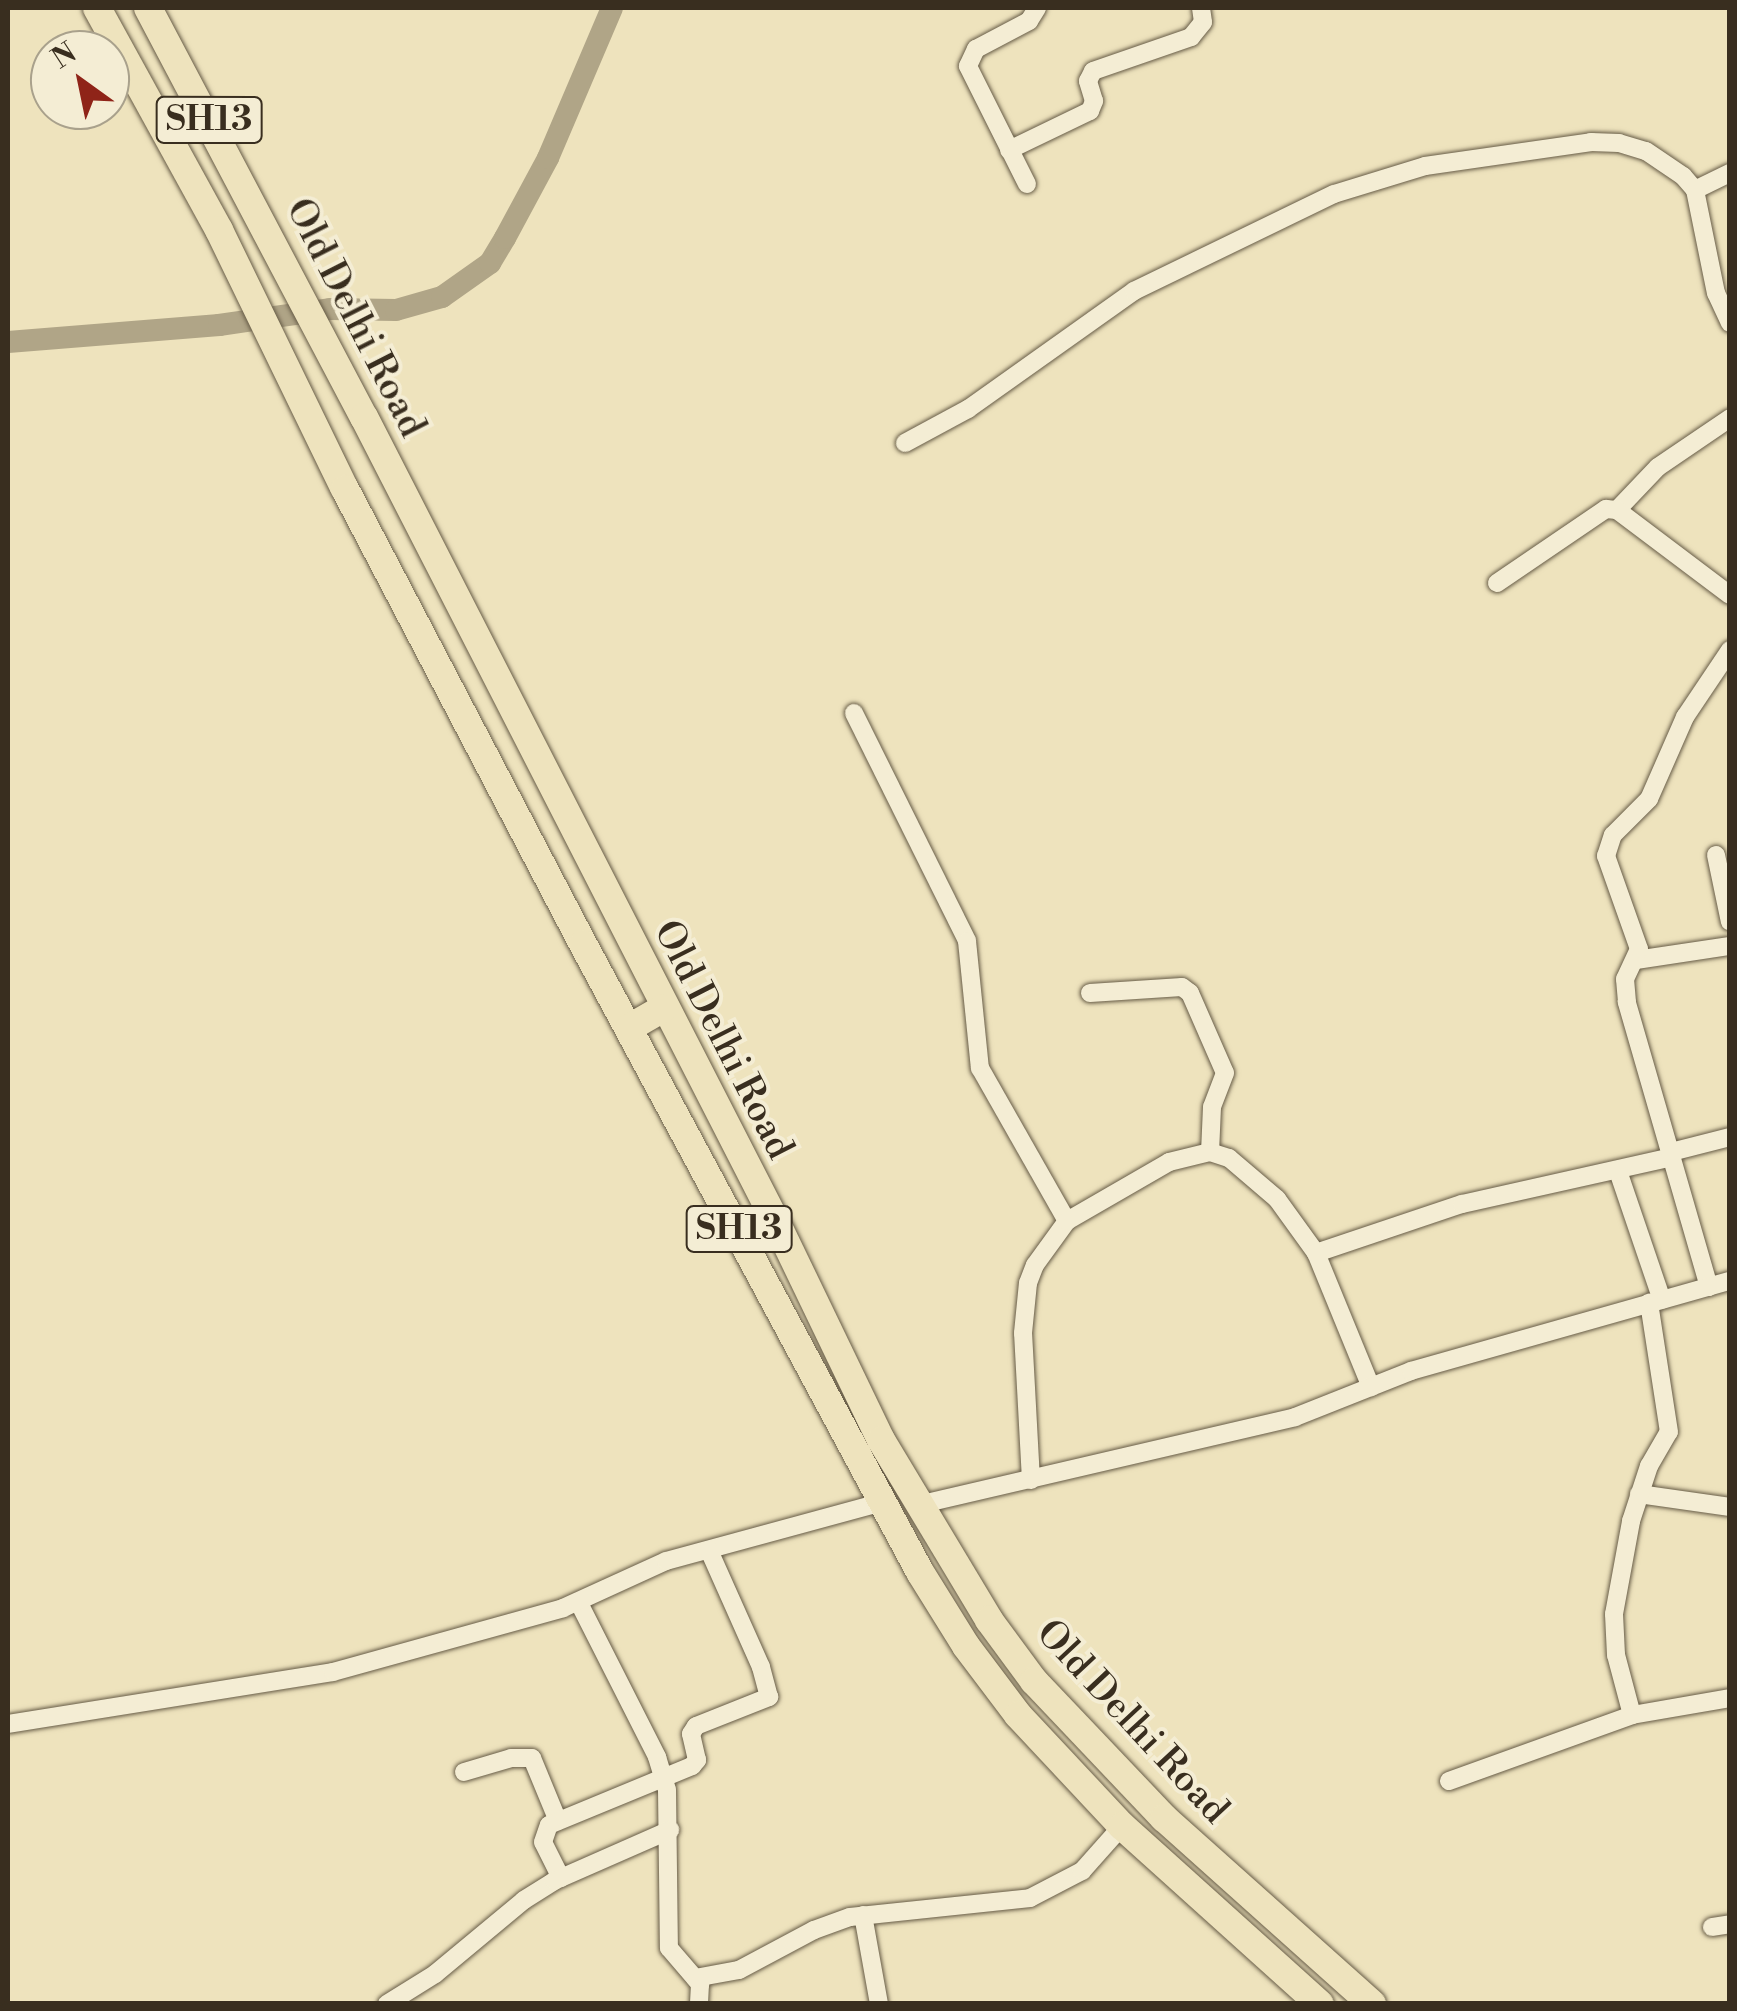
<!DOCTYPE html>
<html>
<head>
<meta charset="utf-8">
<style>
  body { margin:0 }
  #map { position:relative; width:1737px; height:2011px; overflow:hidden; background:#eee3bd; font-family:"Libre Bodoni",serif }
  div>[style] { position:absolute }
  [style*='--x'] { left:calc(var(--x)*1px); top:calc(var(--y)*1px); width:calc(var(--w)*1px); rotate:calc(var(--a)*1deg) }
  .canal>* { height:22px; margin:-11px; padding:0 11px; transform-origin:11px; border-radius:11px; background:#b0a587 }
  .roads { filter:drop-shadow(0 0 2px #665b46) drop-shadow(0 0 2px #665b46) }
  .minor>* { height:18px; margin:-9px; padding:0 9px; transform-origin:9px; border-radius:9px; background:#f4edd4 }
  .primary>* { height:28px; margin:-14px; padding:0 14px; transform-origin:14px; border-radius:14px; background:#eee3bd }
  .trunk>* { height:28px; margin:-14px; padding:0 14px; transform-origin:14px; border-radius:14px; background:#eee3bd }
  span { translate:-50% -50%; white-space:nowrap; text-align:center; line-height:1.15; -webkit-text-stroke:8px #f4edd4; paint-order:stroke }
  .shield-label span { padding:2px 8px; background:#f4edd4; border:2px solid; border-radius:8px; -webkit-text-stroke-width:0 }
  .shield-label { font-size:35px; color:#392e1f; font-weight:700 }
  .street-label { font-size:38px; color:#392e1f }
  .frame { position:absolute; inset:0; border:10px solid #392e1f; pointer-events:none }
  .north { position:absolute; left:30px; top:30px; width:100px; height:100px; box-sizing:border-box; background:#f4edd4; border:2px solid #a9a18c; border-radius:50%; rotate:327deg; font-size:28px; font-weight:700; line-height:40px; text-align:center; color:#392e1f }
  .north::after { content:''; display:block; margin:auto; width:35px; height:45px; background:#8f2418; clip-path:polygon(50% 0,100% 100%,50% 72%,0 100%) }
</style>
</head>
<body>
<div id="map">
  <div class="canal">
    <i style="--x:8;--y:342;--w:212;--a:-4.6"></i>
    <i style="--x:219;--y:325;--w:112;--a:-8.2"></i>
    <i style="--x:330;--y:309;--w:66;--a:0.9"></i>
    <i style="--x:396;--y:310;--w:48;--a:-15.8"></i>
    <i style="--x:442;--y:297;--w:59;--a:-35.3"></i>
    <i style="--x:490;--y:263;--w:29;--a:-59"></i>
    <i style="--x:505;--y:238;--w:91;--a:-61.7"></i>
    <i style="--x:548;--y:158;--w:163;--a:-66.9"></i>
  </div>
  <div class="roads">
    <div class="minor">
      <i style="--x:1009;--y:150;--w:90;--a:-25.7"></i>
      <i style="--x:1090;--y:111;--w:11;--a:-68"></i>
      <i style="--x:1094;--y:101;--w:21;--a:-107"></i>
      <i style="--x:1088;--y:81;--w:11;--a:-63"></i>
      <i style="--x:1093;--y:71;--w:104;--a:-19.1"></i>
      <i style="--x:1191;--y:37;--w:19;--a:-51"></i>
      <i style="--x:1203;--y:22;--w:14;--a:-98"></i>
      <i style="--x:1027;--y:184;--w:132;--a:-116.6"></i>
      <i style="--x:968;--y:66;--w:19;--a:-65"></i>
      <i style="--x:976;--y:49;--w:60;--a:-27.8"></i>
      <i style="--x:1029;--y:21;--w:15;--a:-58"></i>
      <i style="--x:1695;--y:190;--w:39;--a:-26"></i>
      <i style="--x:905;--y:443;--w:72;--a:-28.4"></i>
      <i style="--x:968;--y:409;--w:204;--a:-35.4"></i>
      <i style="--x:1134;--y:291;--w:222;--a:-25.9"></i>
      <i style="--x:1334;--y:194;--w:95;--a:-17.1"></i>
      <i style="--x:1425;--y:166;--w:168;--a:-8.2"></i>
      <i style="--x:1591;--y:142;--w:28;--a:2"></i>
      <i style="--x:1619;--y:143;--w:28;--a:17"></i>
      <i style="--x:1646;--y:151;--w:45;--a:34"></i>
      <i style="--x:1683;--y:176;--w:18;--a:49"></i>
      <i style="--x:1695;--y:190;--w:105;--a:78.5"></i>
      <i style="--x:1716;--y:293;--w:33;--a:65"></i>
      <i style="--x:1617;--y:510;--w:59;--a:-46.4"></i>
      <i style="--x:1658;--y:467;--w:87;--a:-34.2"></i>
      <i style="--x:1497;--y:583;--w:132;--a:-34.2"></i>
      <i style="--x:1606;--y:509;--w:11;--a:5"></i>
      <i style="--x:1617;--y:510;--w:141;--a:37"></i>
      <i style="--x:854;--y:713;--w:254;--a:63.6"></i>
      <i style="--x:967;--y:941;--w:128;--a:84.2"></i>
      <i style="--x:980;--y:1068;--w:176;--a:60.4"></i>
      <i style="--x:1716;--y:855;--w:68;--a:78.2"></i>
      <i style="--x:1636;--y:960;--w:95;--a:-8.5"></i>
      <i style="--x:1090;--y:993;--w:92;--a:-3.7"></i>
      <i style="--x:1182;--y:987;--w:10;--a:37"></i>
      <i style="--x:1190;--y:993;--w:87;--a:66.4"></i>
      <i style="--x:1225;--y:1073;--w:36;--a:111"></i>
      <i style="--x:1212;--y:1107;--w:45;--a:92.5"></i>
      <i style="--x:1671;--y:1152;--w:61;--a:-14.3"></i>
      <i style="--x:1618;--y:1171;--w:136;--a:71.2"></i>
      <i style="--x:1316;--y:1253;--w:154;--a:-18.6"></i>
      <i style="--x:1462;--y:1204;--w:215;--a:-12.6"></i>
      <i style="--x:1709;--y:1287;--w:297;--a:-106.1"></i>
      <i style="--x:1627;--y:1002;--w:23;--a:-95"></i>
      <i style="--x:1625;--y:979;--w:33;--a:-65"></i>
      <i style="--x:1639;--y:949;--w:99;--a:-109.5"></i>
      <i style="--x:1606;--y:856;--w:22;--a:-72"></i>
      <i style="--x:1613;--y:835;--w:51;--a:-45"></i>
      <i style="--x:1649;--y:799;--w:90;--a:-66.3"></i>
      <i style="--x:1685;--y:717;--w:81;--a:-56.1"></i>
      <i style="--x:1031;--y:1480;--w:147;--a:-93.1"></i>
      <i style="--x:1023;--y:1333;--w:50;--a:-84.3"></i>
      <i style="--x:1028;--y:1283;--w:19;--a:-69"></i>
      <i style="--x:1035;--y:1265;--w:54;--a:-54"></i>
      <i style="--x:1067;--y:1221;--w:118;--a:-30"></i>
      <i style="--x:1169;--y:1162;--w:42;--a:-13.7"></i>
      <i style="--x:1210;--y:1152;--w:20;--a:18"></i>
      <i style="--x:1229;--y:1158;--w:63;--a:40.5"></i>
      <i style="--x:1277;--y:1199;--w:67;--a:54.2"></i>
      <i style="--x:1316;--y:1253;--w:145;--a:67.7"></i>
      <i style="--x:1639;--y:1494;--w:92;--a:8.1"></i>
      <i style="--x:918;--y:1505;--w:387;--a:-13.1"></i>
      <i style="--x:1295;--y:1417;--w:125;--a:-21.6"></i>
      <i style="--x:1411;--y:1371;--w:331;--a:-15.8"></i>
      <i style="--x:579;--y:1603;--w:173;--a:63.1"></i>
      <i style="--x:657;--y:1757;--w:34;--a:73"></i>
      <i style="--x:667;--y:1790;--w:158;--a:89.3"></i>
      <i style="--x:669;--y:1948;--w:48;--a:49.3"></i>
      <i style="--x:700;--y:1984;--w:20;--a:93"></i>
      <i style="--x:1632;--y:1715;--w:62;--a:-104.9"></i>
      <i style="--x:1616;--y:1655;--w:41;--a:-92.8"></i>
      <i style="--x:1614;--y:1614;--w:95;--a:-79.6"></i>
      <i style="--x:1631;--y:1521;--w:58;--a:-71.9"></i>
      <i style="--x:1649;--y:1466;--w:39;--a:-60"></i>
      <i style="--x:1669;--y:1432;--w:131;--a:-98.8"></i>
      <i style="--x:8;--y:1724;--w:329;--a:-9.1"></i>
      <i style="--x:333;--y:1672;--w:239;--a:-15.5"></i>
      <i style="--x:563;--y:1608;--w:113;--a:-24.5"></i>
      <i style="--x:666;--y:1561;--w:222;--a:-15.2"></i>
      <i style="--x:464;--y:1772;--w:49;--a:-16.6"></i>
      <i style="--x:511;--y:1758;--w:21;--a:0"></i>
      <i style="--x:532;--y:1758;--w:68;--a:67.6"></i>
      <i style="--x:1449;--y:1781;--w:195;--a:-19.8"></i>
      <i style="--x:1632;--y:1715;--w:99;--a:-9.8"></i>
      <i style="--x:561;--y:1878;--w:40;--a:-116.6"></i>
      <i style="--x:543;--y:1842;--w:18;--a:-71"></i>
      <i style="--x:549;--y:1825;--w:155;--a:-22.4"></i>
      <i style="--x:692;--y:1766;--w:8;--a:-50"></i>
      <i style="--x:697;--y:1760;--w:27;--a:-103"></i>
      <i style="--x:691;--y:1734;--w:9;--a:-58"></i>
      <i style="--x:696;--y:1726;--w:79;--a:-21.7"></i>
      <i style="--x:769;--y:1697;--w:31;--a:-105"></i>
      <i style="--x:761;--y:1667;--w:128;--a:-114"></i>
      <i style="--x:863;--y:1915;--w:90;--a:79.8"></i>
      <i style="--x:1712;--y:1927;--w:18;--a:-9"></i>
      <i style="--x:695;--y:1978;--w:45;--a:-10.3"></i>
      <i style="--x:739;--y:1970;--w:85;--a:-28.1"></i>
      <i style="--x:814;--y:1930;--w:38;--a:-20"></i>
      <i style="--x:850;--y:1917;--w:181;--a:-6"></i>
      <i style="--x:1030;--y:1898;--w:59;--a:-27.4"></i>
      <i style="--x:1082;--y:1871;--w:60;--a:-48.4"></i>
      <i style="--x:387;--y:2004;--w:57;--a:-32"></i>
      <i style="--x:435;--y:1974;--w:116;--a:-39.7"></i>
      <i style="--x:524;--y:1900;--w:36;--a:-32"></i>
      <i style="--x:554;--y:1881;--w:127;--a:-23.7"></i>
    </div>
    <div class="primary">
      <i style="--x:97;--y:8;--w:253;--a:61.2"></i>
      <i style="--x:219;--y:230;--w:288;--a:64.1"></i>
      <i style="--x:345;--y:489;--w:513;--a:62.39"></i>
      <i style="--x:583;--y:944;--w:713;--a:61.78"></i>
      <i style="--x:920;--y:1572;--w:87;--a:58.1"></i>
      <i style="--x:966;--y:1646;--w:86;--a:53"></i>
      <i style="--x:1018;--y:1715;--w:152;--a:46.9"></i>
      <i style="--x:1122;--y:1826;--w:266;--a:42"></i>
      <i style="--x:148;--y:8;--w:463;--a:62.2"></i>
      <i style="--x:364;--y:417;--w:904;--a:62.9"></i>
      <i style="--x:776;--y:1222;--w:242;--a:64.3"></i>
      <i style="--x:881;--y:1440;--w:210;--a:59"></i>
      <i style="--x:989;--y:1620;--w:76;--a:53.6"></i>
      <i style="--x:1034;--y:1681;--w:189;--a:46.5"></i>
      <i style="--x:1164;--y:1818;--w:279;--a:41.8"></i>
    </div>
    <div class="trunk">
      <i style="--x:629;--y:1028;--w:39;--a:-30"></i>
    </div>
  </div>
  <div class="shield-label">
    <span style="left:209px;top:120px">SH13</span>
    <span style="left:739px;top:1229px">SH13</span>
  </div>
  <div class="street-label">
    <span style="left:355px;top:318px;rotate:63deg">Old Delhi Road</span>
    <span style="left:723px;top:1040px;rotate:63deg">Old Delhi Road</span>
    <span style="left:1132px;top:1722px;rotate:47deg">Old Delhi Road</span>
  </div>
  <div class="frame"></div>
  <div class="north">N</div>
</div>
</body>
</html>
